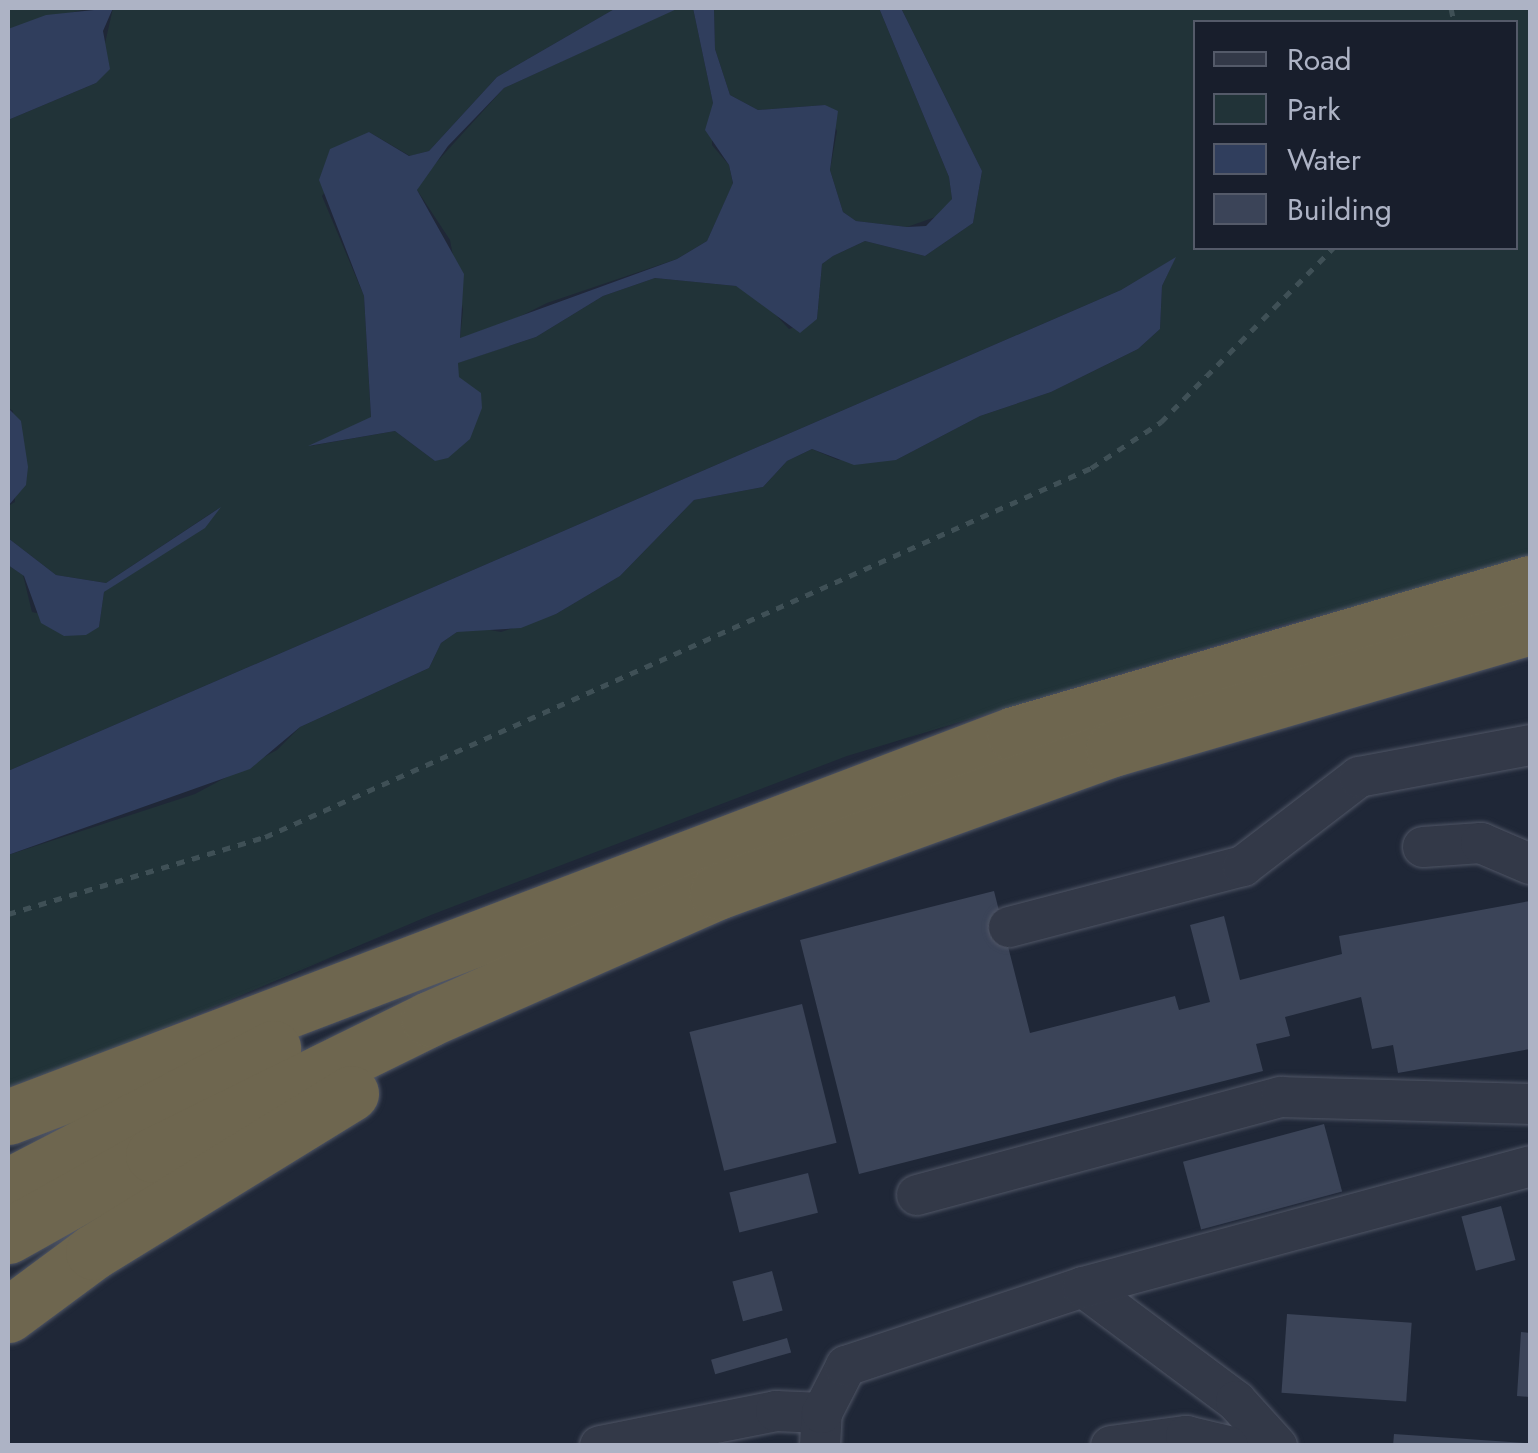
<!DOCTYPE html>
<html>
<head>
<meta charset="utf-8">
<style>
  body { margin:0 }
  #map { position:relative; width:1538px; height:1453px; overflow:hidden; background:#1f2737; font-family:Jost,sans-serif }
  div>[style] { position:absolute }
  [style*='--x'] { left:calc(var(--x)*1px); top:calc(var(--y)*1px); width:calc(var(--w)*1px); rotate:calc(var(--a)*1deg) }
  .green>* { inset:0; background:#213338 }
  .water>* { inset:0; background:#303e5d }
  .building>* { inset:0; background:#3b4458; transform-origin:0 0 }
  .path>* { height:5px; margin-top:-2.5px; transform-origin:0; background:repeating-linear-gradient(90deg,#3f5056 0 8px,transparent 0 16px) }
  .roads { filter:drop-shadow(0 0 2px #505666) drop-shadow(0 0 2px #505666) }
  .minor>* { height:40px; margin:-20px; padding:0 20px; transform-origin:20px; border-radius:20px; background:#333948 }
  .highway>* { height:55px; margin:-27.5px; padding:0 27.5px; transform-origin:27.5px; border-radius:27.5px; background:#6e664f }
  span { translate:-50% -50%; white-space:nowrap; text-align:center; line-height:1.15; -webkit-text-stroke:10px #181e2c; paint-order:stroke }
  .frame { position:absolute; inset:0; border:10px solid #adb3c5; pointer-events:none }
  .legend { position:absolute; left:1193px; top:20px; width:325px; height:230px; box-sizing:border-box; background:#181e2c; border:2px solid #545a69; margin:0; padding:12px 18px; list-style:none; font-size:30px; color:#adb3c5 }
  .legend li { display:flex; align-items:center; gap:20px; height:50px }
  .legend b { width:50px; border:2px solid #545a69 }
</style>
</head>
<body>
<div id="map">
  <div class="green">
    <i style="clip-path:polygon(8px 8px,90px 8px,8px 29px)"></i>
    <i style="clip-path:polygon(evenodd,113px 8px,616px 8px,497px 77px,429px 151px,410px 156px,369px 132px,322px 196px,364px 296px,371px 418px,310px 446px,395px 431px,435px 461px,457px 363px,536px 337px,603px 296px,655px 278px,736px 286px,760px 298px,789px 329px,817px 319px,822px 264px,833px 256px,865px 241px,925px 256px,973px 223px,982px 171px,901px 8px,1530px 8px,1530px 562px,1281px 625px,847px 756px,431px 915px,8px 1094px,8px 855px,195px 794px,277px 750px,300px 727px,429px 668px,441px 643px,457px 632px,474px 627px,501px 632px,556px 614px,620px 576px,694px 500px,763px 487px,787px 461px,812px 449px,838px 460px,896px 460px,980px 416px,1051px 392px,1138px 349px,1160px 329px,1162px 286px,1175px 258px,1121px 290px,8px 771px,8px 565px,23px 575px,32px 612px,99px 627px,104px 592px,219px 508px,106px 583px,56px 575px,8px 538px,8px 506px,15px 502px,13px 411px,8px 408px,8px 120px,96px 83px,113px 8px,1196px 22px,1516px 22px,1516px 248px,1196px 248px,1196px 22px)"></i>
    <i style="clip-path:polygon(693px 8px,713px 103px,712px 145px,729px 165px,733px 184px,707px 241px,677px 259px,547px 303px,483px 335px,460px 338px,463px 310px,450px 240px,417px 190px,424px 176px,504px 88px,675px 9px)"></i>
    <i style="clip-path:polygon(714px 8px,879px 8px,949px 177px,952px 199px,944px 214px,907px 227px,856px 221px,843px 212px,830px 170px,837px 131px,825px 105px,758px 110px,730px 95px,715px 49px)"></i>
  </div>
  <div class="water">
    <i style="clip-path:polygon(113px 8px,103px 31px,110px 69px,96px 83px,8px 120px,8px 29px,46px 15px)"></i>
    <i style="clip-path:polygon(616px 8px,679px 8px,504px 88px,448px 146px,417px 190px,464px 274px,460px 338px,677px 259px,707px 241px,733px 183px,729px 165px,705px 130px,713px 103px,693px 8px,714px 8px,715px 49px,730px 95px,758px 110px,825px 105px,838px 111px,830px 170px,843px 212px,856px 221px,907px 227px,926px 226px,952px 199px,949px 177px,879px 8px,901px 8px,982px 171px,973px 223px,925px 256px,865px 241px,833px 256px,822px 264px,817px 319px,800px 333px,736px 286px,655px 278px,603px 296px,536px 337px,458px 363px,459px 377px,481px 393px,482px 408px,470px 439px,448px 458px,435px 461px,395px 431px,308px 446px,371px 417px,364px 296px,319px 180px,330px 149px,369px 132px,409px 156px,429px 151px,497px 77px)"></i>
    <i style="clip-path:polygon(1176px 257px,1162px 286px,1160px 329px,1138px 349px,1051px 392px,980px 416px,896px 460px,854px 465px,812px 449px,787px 461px,763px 487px,694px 500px,620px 576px,556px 614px,521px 628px,457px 632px,441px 643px,429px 668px,300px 727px,250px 769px,8px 855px,8px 771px,1121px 290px)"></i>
    <i style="clip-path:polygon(8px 408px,21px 421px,28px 467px,26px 485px,8px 506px)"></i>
    <i style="clip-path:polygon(221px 507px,205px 528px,104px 592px,99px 627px,86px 635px,64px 636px,41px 623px,24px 576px,8px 565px,8px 538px,56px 575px,106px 583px)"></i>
  </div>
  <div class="building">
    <i style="clip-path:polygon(994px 891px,1030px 1033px,1175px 996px,1179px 1010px,1210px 1002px,1190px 925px,1224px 916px,1240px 980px,1342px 954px,1339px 936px,1530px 901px,1530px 1049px,1398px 1073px,1393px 1045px,1372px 1049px,1361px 997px,1285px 1017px,1290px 1036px,1256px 1044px,1263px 1071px,859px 1174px,800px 940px)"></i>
    <i style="left:802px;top:1004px;width:143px;height:116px;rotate:76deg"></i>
    <i style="left:1324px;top:1124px;width:70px;height:146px;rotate:75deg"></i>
    <i style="left:808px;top:1173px;width:41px;height:81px;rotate:76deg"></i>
    <i style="left:1501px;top:1206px;width:56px;height:41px;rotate:75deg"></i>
    <i style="left:772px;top:1271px;width:41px;height:41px;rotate:75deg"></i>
    <i style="left:1287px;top:1314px;width:125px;height:79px;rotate:4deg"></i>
    <i style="clip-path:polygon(1521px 1332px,1530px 1333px,1530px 1397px,1517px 1396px)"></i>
    <i style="left:787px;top:1338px;width:15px;height:79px;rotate:74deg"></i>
    <i style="clip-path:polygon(1394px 1434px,1525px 1443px,1525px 1446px,1393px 1446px)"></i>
  </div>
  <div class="path">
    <i style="--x:1451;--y:8;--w:14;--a:78"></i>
    <i style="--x:8;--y:914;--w:268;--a:-16.7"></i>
    <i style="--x:265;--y:837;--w:905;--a:-24.07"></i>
    <i style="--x:1091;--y:468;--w:84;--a:-33.3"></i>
    <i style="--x:1161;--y:422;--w:245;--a:-45.3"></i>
  </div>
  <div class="roads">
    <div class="minor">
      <i style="--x:1423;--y:847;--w:58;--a:-3.9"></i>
      <i style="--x:1481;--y:843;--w:53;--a:23.2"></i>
      <i style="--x:1009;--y:927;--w:242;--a:-14.6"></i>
      <i style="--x:1243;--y:866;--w:146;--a:-37.5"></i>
      <i style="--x:1359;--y:777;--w:174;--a:-10.6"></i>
      <i style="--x:917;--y:1195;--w:377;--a:-15.1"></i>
      <i style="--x:1281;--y:1097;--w:249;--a:1.6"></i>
      <i style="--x:1083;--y:1287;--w:191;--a:36.7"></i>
      <i style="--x:1236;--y:1401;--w:61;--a:47.7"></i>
      <i style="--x:600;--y:1446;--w:179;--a:-11.2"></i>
      <i style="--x:776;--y:1411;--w:46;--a:2.5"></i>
      <i style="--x:820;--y:1446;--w:33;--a:-87"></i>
      <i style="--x:822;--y:1413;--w:53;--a:-62.9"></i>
      <i style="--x:846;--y:1366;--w:250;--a:-18.4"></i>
      <i style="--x:1083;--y:1287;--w:463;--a:-15.1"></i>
      <i style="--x:1111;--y:1446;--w:76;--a:-7.6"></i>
      <i style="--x:1186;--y:1436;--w:43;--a:13.4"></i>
    </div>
    <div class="highway">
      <i style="--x:8;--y:1117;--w:1076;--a:-20.84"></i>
      <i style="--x:1014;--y:734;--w:538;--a:-16.31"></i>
      <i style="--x:8;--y:1186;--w:299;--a:-27.5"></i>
      <i style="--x:8;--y:1236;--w:166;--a:-29.2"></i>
      <i style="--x:153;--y:1155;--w:308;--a:-26.2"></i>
      <i style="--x:429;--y:1019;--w:315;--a:-23.8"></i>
      <i style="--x:717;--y:892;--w:421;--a:-19.9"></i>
      <i style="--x:1113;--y:749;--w:434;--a:-16.3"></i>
      <i style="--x:8;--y:1315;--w:106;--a:-36.5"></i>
      <i style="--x:93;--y:1252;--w:303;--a:-31.6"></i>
    </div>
  </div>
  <div class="frame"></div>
  <ul class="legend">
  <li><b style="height:12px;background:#333948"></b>Road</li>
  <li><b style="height:28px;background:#213338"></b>Park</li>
  <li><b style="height:28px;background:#303e5d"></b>Water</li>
  <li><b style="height:28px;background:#3b4458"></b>Building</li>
  </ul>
</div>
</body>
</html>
